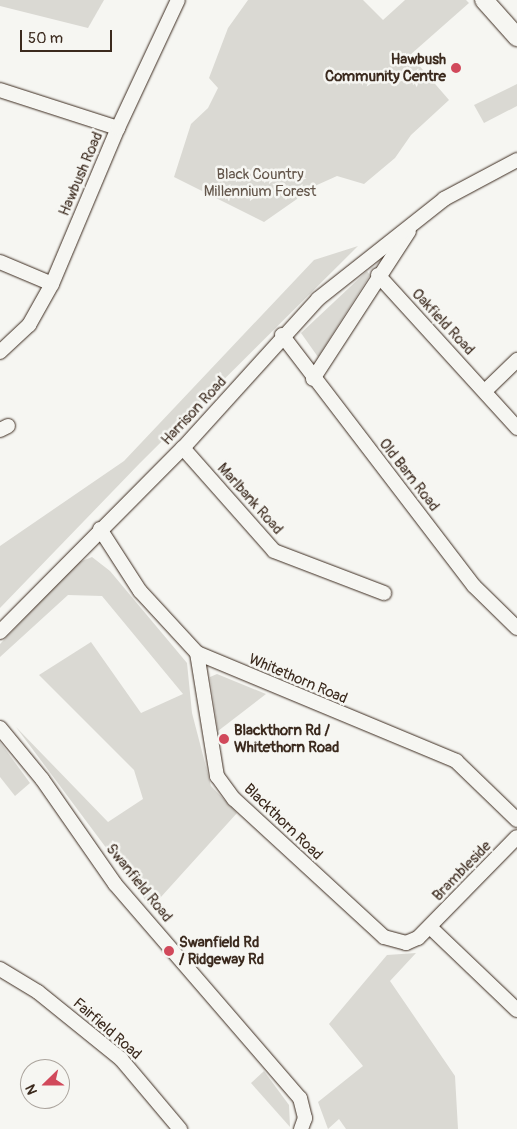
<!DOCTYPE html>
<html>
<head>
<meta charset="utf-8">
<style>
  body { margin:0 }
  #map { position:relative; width:517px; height:1129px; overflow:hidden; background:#f6f6f2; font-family:Pangolin,sans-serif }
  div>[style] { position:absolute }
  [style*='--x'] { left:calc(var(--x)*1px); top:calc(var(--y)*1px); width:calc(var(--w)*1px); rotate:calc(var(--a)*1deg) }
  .green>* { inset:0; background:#dad9d3 }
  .roads { filter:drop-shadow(0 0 1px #3b2a1e) drop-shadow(0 0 1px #3b2a1e) }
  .minor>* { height:14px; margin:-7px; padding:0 7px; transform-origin:7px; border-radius:7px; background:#f6f6f2 }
  .major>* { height:18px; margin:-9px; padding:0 9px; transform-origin:9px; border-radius:9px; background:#f6f6f2 }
  .dots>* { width:14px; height:14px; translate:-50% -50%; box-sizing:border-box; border:2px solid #f6f6f2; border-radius:50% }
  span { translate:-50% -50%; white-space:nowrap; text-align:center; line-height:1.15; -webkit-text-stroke:5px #f6f6f2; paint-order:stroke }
  .poi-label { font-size:15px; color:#3b2a1e; font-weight:700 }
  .right { translate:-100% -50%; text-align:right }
  .left { translate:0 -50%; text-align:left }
  .street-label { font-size:15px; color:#3b2a1e }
  .park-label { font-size:15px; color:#63564b }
  .north { position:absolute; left:20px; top:1059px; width:50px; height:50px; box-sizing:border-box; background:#f6f6f2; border:1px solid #aba49d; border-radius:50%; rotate:248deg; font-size:14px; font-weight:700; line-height:20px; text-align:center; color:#3b2a1e }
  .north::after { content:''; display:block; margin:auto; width:18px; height:22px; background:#d1495b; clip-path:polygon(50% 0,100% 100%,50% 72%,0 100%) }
  .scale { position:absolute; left:20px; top:30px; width:92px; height:22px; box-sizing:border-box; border:2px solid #3b2a1e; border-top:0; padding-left:6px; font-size:15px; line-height:18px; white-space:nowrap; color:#3b2a1e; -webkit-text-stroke:4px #f6f6f2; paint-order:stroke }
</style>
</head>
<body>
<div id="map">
  <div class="green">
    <i style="clip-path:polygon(0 0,104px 0,88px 28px,0 6px)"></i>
    <i style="clip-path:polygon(248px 0,363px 0,383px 20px,405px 0,466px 0,469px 3px,410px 55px,449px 100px,411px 135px,395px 158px,364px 184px,337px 176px,317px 185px,264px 222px,174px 177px,191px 124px,208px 108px,218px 88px,209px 78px,228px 28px)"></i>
    <i style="clip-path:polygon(517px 84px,517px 106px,484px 123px,474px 105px)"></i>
    <i style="clip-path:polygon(358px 246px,140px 463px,0 608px,0 546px,124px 461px,314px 260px)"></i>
    <i style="clip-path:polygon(367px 271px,370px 275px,318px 357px,301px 333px)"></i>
    <i style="clip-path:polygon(92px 557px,110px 571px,187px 663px,192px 713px,211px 786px,237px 813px,151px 908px,16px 727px,108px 822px,143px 799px,134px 770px,39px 675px,91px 642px,141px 713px,183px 694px,102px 596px,68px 595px,0 657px,0 644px,77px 563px)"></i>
    <i style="clip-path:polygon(217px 674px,266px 694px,218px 731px,210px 677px)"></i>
    <i style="clip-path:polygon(0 742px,30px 783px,15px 796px,0 777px)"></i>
    <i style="clip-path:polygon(416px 953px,390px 981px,455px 1076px,458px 1129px,346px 1129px,339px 1119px,328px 1129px,318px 1102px,363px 1066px,329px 1024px,387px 955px)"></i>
    <i style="clip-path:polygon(264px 1071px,289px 1105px,290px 1127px,251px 1083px)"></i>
  </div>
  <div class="roads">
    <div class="minor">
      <i style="--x:0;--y:90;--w:124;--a:17.9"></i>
      <i style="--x:0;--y:262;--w:56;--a:22.9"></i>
      <i style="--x:378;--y:275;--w:207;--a:47.7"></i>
      <i style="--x:282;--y:335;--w:316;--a:52.6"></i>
      <i style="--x:474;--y:586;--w:60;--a:44.3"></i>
      <i style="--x:0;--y:352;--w:40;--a:-43"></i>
      <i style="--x:29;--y:325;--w:47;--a:-60.7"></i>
      <i style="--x:52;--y:284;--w:169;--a:-67.1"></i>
      <i style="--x:118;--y:128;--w:141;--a:-64.9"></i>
      <i style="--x:313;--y:379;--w:176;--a:-57"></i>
      <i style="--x:485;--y:391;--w:45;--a:-44.1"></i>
      <i style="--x:0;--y:430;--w:9;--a:-27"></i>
      <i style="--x:183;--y:448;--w:137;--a:48.5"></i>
      <i style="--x:274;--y:551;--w:118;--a:20.9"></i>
      <i style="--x:100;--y:529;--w:74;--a:57.2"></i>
      <i style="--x:140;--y:591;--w:84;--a:47.4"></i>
      <i style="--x:197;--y:653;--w:281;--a:22.6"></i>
      <i style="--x:456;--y:761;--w:85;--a:44"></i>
      <i style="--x:0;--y:632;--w:260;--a:-45.2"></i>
      <i style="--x:183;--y:448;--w:201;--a:-47.8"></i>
      <i style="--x:318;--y:299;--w:161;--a:-38.4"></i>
      <i style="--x:444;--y:199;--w:83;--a:-28.1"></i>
      <i style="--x:197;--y:653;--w:125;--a:80.8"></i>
      <i style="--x:217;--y:776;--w:29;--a:54"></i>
      <i style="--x:234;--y:799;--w:204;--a:42.6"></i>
      <i style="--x:384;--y:937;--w:23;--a:15"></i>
      <i style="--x:406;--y:943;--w:13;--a:-23"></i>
      <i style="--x:418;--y:938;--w:141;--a:-45.6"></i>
      <i style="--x:0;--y:728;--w:66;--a:50.5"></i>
      <i style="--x:42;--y:779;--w:128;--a:55.2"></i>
      <i style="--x:115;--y:884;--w:283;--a:49.2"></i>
      <i style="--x:300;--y:1098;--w:21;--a:76"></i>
      <i style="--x:305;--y:1118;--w:12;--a:110"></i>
      <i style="--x:430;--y:927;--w:120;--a:43.7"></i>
      <i style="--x:0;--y:969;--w:44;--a:31.2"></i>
      <i style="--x:38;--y:992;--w:107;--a:38.9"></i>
      <i style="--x:121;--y:1059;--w:92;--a:49.9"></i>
    </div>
    <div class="major">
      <i style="--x:484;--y:0;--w:50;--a:48.3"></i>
    </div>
  </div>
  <div class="dots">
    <i style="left:456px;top:68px;background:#d1495b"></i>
    <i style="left:224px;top:739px;background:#d1495b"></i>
    <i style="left:169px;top:951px;background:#d1495b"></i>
  </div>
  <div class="poi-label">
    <span class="right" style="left:446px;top:68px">Hawbush<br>Community Centre</span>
    <span class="left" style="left:234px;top:739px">Blackthorn Rd /<br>Whitethorn Road</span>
    <span class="left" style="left:179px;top:951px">Swanfield Rd<br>/ Ridgeway Rd</span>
  </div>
  <div class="street-label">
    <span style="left:81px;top:174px;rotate:-67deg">Hawbush Road</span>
    <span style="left:443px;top:322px;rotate:47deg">Oakfield Road</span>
    <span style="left:194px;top:411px;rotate:-47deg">Harrison Road</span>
    <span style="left:409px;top:475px;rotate:52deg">Old Barn Road</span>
    <span style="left:250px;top:499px;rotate:48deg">Marlbank Road</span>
    <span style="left:298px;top:679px;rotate:23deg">Whitethorn Road</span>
    <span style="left:283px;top:822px;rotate:44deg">Blackthorn Road</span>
    <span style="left:462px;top:871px;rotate:-46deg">Brambleside</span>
    <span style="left:139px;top:883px;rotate:51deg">Swanfield Road</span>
    <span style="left:107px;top:1029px;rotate:41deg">Fairfield Road</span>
  </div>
  <div class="park-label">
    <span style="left:260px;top:183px">Black Country<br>Millennium Forest</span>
  </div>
  <div class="north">N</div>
  <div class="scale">50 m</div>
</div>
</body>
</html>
